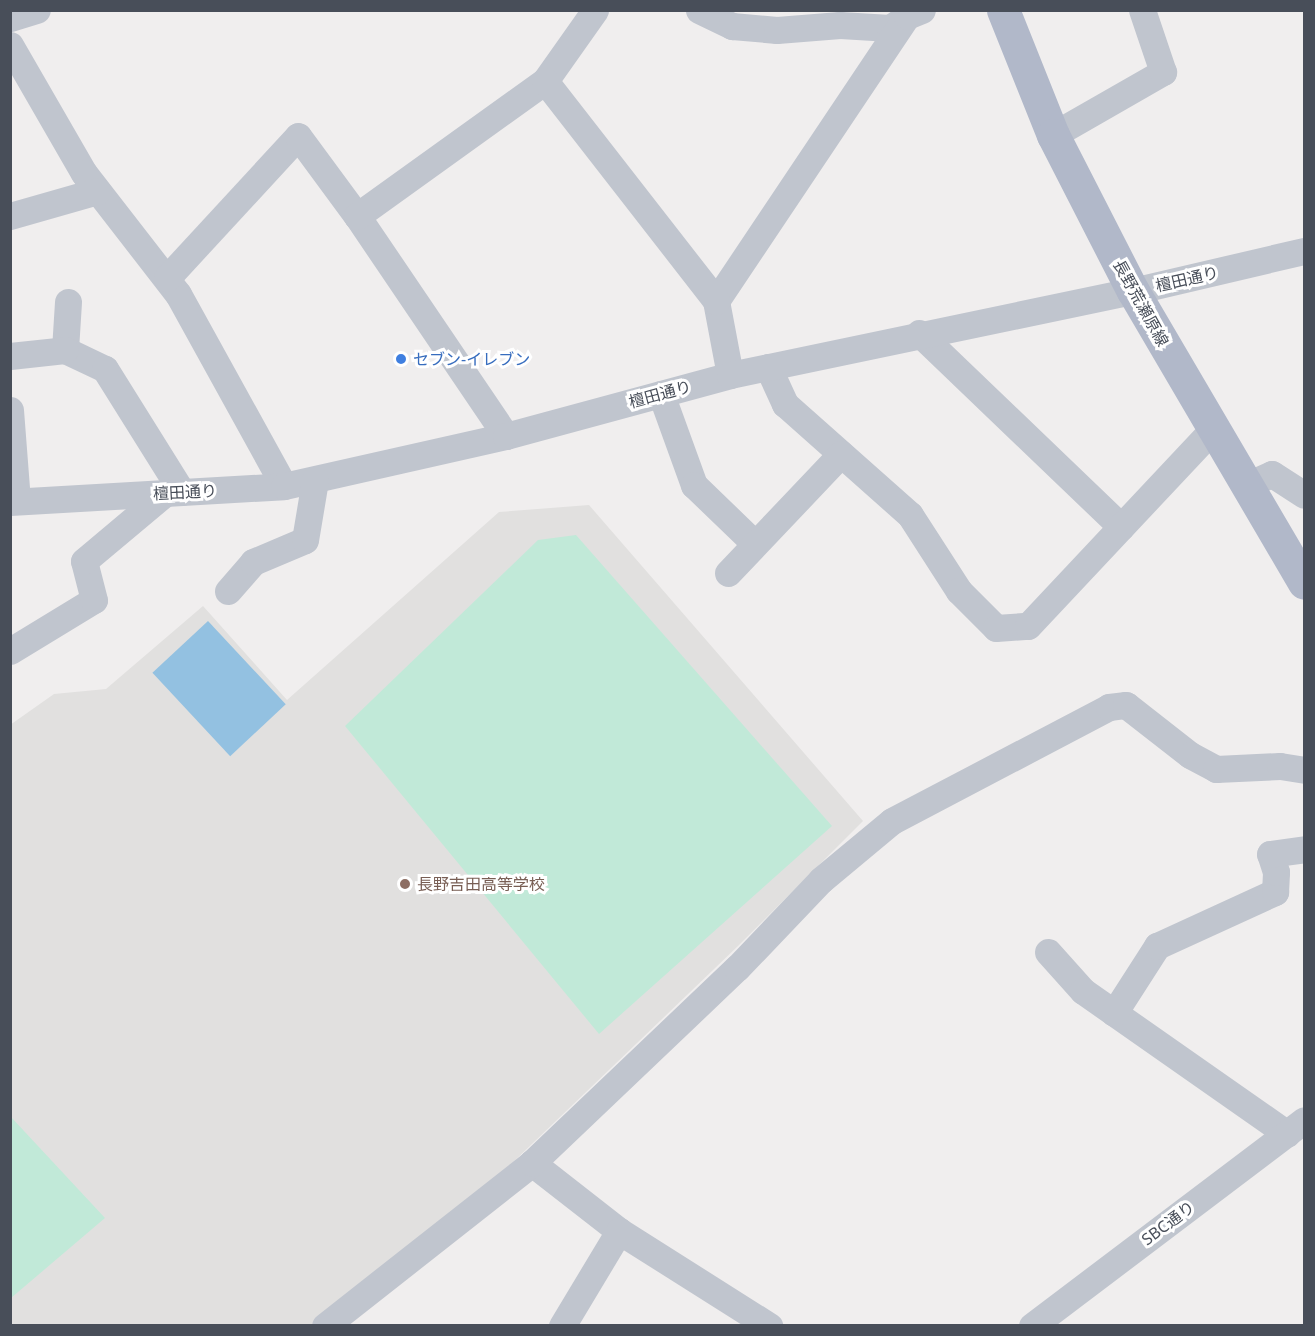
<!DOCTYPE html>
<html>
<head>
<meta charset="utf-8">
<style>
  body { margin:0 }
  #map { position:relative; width:1315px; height:1336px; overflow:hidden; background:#f0eeee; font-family:"Noto Sans","Noto Sans JP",sans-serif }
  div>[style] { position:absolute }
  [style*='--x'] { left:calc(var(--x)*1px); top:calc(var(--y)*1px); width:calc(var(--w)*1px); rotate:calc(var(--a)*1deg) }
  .education>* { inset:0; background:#e1e0df }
  .green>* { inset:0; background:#c1e9d8 }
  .water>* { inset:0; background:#93c1e1; transform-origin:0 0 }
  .minor>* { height:27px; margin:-13.5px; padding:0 13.5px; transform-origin:13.5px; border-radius:13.5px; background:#c0c5ce }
  .major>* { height:33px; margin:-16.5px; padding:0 16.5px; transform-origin:16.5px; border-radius:16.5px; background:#b1b8c9 }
  .dots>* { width:16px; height:16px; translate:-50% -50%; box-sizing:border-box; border:3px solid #fff; border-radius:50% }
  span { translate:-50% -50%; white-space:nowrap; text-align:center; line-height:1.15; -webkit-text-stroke:6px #fff; paint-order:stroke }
  .street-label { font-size:16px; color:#484e59 }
  .shop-label { font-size:16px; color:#366cbe }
  .left { translate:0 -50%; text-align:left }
  .education-label { font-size:16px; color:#785e54 }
  .frame { position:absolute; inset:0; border:12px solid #484e59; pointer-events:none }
</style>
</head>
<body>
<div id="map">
  <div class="education">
    <i style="clip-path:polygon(589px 505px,863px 821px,738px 946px,458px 1215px,314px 1325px,11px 1325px,10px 725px,54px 694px,106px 689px,203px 606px,287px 700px,499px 512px)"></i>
  </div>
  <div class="green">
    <i style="clip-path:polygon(576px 535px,832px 826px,599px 1034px,345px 726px,538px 540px)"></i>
    <i style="clip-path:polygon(11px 1117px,105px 1218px,11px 1298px,10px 1298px)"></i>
  </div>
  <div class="water">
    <i style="left:208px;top:621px;width:114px;height:76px;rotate:47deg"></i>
  </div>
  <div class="minor">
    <i style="--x:699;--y:10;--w:37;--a:26"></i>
    <i style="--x:732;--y:26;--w:45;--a:5.1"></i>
    <i style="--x:777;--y:30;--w:63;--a:-4.5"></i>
    <i style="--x:840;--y:25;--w:50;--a:3.4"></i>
    <i style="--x:890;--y:28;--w:21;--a:-35"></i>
    <i style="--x:10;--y:18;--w:28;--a:-17"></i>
    <i style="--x:10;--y:45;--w:148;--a:60"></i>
    <i style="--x:84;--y:173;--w:153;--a:52.2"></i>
    <i style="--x:178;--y:294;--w:219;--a:61.1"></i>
    <i style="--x:545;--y:81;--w:87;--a:-54.8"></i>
    <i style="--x:1053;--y:135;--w:127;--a:-29.8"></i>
    <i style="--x:1163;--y:72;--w:65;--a:-108.7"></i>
    <i style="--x:10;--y:216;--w:91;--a:-15.9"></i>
    <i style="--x:167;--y:278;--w:193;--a:-47.3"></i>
    <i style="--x:298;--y:136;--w:99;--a:53.6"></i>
    <i style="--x:68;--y:302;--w:48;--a:93.6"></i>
    <i style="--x:65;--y:350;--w:44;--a:25.4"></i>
    <i style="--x:105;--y:369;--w:145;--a:58"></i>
    <i style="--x:919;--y:333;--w:280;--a:43.8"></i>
    <i style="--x:10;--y:356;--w:55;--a:-6.2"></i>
    <i style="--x:768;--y:367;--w:41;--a:65.3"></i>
    <i style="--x:785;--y:404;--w:167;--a:41.6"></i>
    <i style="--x:910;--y:515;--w:90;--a:57.2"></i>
    <i style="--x:959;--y:591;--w:52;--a:45"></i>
    <i style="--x:996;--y:628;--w:32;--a:-4"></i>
    <i style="--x:1028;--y:626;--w:272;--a:-46.8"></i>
    <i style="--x:730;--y:375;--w:75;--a:-100.7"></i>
    <i style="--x:716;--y:301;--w:343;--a:-56.2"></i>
    <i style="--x:907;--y:16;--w:16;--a:-22"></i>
    <i style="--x:661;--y:394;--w:97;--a:70.1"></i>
    <i style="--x:694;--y:485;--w:83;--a:44"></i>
    <i style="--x:10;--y:410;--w:91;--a:85.6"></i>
    <i style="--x:506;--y:436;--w:266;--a:-124.1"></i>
    <i style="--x:357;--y:216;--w:231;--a:-35.7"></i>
    <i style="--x:545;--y:81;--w:279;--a:52.1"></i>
    <i style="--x:1247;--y:485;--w:27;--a:-24"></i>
    <i style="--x:1272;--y:474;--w:38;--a:33"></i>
    <i style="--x:10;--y:502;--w:274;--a:-3.3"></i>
    <i style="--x:284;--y:486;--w:228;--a:-12.7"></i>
    <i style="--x:506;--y:436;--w:232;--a:-15.2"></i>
    <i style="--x:730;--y:375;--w:412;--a:-11.8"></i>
    <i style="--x:1133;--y:291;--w:176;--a:-13.2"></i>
    <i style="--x:728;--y:573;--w:164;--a:-46.5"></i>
    <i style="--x:228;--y:591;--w:38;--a:-49"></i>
    <i style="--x:253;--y:562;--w:56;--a:-22.9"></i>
    <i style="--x:305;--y:540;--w:61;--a:-80.5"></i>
    <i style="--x:10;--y:651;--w:98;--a:-31.3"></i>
    <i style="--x:94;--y:600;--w:40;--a:-104.4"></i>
    <i style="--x:84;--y:561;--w:106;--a:-40"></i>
    <i style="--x:1048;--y:952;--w:52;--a:48.1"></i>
    <i style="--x:1083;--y:991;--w:249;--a:35"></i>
    <i style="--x:1114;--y:1013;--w:80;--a:-57.3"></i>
    <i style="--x:1157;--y:946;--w:130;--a:-24.6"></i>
    <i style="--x:1275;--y:892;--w:20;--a:-87"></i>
    <i style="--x:1276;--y:872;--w:19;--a:-108"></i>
    <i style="--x:1270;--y:854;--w:34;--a:-8"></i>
    <i style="--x:532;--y:1163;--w:110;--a:38"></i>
    <i style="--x:619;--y:1231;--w:178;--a:32.3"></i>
    <i style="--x:325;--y:1326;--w:263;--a:-38.2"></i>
    <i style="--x:532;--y:1163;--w:283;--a:-43.6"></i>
    <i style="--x:737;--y:968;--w:122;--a:-46.3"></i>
    <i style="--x:821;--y:880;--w:92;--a:-39.7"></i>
    <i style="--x:892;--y:821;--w:245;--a:-27.7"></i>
    <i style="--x:1109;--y:707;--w:17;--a:-7"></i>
    <i style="--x:1126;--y:705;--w:81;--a:38"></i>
    <i style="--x:1190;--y:755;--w:30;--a:28"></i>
    <i style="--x:1216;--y:769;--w:64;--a:-2.7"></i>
    <i style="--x:1280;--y:766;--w:24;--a:9"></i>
    <i style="--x:562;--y:1326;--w:111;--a:-59"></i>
    <i style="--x:1032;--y:1326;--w:341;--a:-37.1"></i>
  </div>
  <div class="major">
    <i style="--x:1003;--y:10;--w:135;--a:68.2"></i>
    <i style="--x:1053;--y:135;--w:175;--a:62.9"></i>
    <i style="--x:1133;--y:291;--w:338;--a:59.6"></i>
  </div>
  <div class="dots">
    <i style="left:401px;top:359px;background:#3f7fe0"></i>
    <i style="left:405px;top:884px;background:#8d6e63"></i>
  </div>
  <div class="street-label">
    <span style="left:1187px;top:279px;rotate:-13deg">檀田通り</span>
    <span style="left:1141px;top:303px;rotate:61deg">長野荒瀬原線</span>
    <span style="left:660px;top:394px;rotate:-15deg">檀田通り</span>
    <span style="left:185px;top:492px;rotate:-3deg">檀田通り</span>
    <span style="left:1168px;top:1223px;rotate:-37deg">SBC通り</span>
  </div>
  <div class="shop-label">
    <span class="left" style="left:413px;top:359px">セブン-イレブン</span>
  </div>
  <div class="education-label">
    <span class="left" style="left:417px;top:884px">長野吉田高等学校</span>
  </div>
  <div class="frame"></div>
</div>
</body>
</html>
